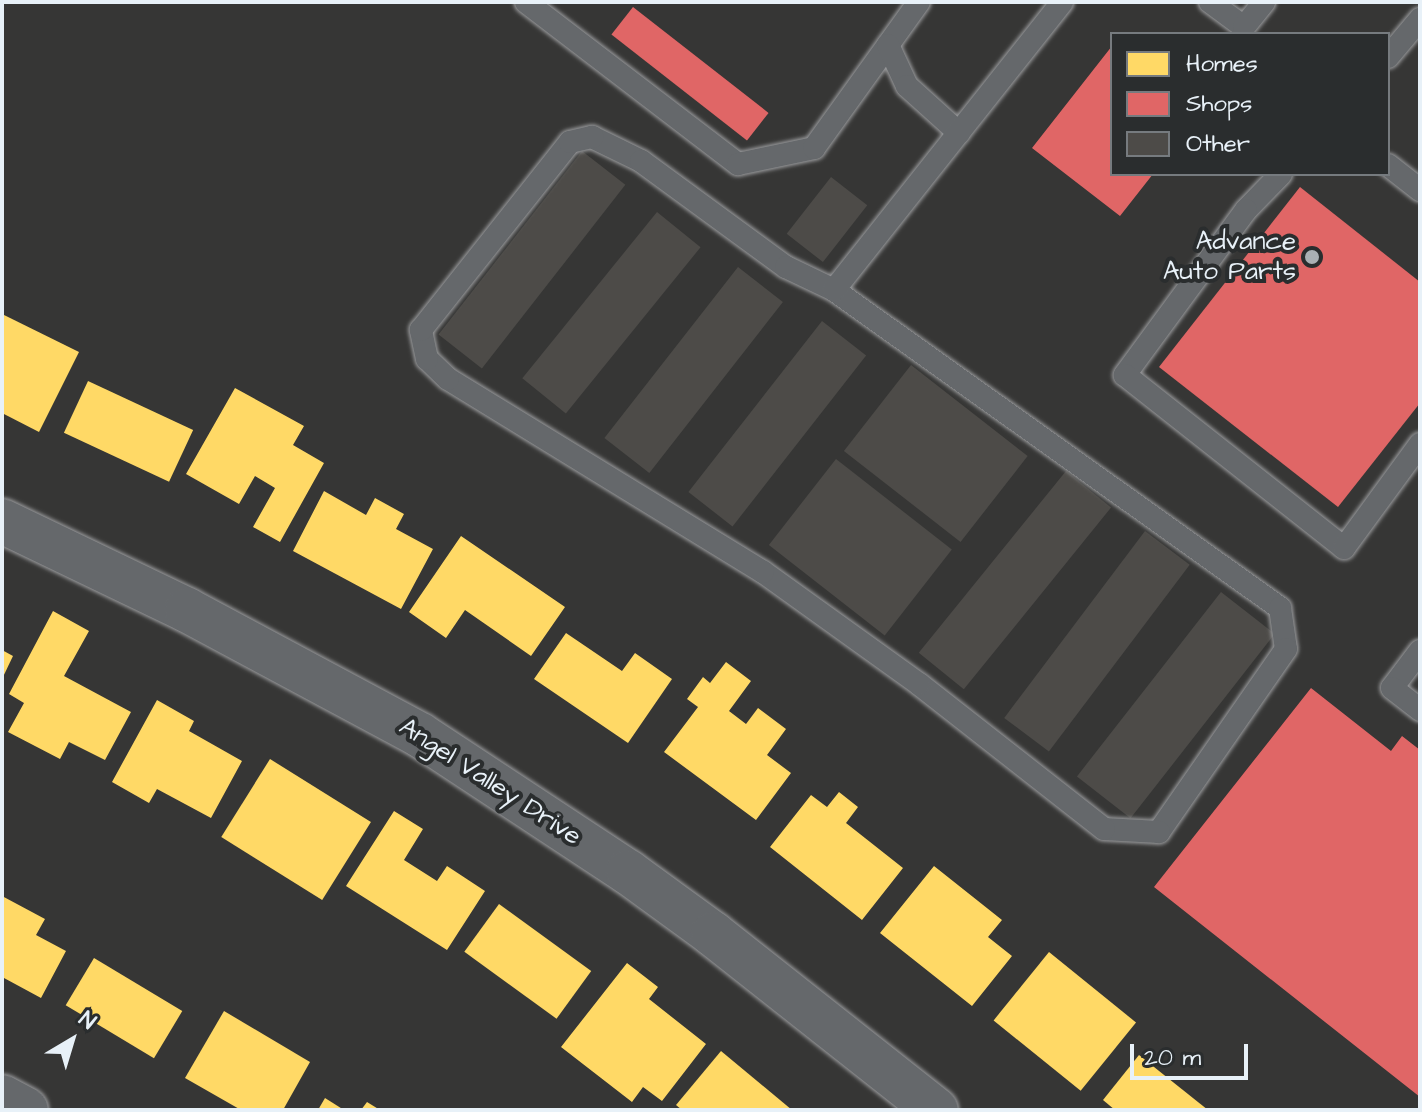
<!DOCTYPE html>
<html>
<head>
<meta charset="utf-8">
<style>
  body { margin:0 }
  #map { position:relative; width:1422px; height:1112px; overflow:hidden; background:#363635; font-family:"Architects Daughter",sans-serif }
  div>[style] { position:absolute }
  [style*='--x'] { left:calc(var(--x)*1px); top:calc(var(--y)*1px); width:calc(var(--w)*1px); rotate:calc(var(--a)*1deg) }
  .homes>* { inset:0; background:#ffd966; transform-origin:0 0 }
  .shops>* { inset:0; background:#e06666; transform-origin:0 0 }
  .building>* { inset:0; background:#4d4b48; transform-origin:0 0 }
  .roads { filter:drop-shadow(0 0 2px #9b9c9e) drop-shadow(0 0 2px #9b9c9e) }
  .service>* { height:22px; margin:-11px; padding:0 11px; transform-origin:11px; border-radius:11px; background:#65686b }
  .minor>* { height:44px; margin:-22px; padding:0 22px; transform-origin:22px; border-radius:22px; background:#65686b }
  .dots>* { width:22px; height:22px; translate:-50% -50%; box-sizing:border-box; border:4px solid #2a2d2e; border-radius:50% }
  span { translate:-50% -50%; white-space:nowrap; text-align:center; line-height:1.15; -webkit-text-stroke:8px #2a2d2e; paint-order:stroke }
  .poi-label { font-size:26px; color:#e8f1f8 }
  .right { translate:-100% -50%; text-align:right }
  .street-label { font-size:26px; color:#e8f1f8 }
  .frame { position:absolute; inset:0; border:4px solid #e8f1f8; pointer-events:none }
  .legend { position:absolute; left:1110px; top:32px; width:280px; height:144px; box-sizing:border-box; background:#2a2d2e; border:2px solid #767b7f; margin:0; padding:10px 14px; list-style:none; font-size:24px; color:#e8f1f8 }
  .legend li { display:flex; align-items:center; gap:16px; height:40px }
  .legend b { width:40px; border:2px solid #767b7f }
  .north { position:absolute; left:32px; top:1000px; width:80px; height:80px; -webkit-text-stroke:6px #2a2d2e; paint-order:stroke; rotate:38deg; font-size:22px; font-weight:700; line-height:32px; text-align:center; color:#e8f1f8 }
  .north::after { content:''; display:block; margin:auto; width:28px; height:36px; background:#e8f1f8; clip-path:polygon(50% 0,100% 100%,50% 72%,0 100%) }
  .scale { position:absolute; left:1130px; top:1044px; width:118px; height:36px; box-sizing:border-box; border:4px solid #e8f1f8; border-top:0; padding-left:10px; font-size:24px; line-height:28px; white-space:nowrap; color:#e8f1f8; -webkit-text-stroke:6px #2a2d2e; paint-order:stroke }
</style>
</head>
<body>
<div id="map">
  <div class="homes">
    <i style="clip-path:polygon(2px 314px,79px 352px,39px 432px,2px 413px)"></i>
    <i style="left:88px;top:381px;width:116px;height:57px;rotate:25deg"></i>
    <i style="clip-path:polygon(235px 388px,304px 426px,293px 445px,324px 463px,280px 542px,253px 527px,275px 488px,255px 476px,239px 504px,186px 474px)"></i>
    <i style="clip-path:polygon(324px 491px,366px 515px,375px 498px,404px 514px,396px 529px,433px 549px,401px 609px,293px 551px)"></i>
    <i style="clip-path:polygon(461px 536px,565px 607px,531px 656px,465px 610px,446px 638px,409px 612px)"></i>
    <i style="clip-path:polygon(53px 611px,89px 631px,64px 676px,131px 712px,105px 760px,69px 742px,60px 759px,8px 732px,24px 703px,9px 694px)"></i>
    <i style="clip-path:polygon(566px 633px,622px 671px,635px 653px,672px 679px,628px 743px,534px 679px)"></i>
    <i style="clip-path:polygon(2px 650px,13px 656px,2px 679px)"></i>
    <i style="clip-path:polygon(726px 662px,751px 681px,729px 711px,746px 724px,758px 708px,786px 729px,767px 755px,791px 773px,756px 820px,664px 752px,698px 707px,687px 699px,703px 677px,710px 683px)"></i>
    <i style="clip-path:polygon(157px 700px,194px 721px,189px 731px,242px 761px,211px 818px,157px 789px,149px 803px,112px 782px)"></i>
    <i style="left:270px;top:759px;width:119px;height:92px;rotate:32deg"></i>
    <i style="clip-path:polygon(839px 792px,858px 807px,846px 823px,903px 868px,862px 920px,770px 847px,811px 795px,827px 807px)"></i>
    <i style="clip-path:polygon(394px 811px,423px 829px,404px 860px,437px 881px,447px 866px,485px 891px,447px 950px,346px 886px)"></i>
    <i style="clip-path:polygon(934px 866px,1002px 920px,988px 937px,1012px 956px,972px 1006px,880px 933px)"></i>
    <i style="clip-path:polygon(2px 896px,45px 919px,36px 935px,66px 951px,41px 998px,4px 978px,2px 982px)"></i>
    <i style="left:499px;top:904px;width:114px;height:59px;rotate:36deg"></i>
    <i style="left:1049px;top:952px;width:112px;height:88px;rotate:39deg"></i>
    <i style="left:94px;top:958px;width:103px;height:55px;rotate:31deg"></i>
    <i style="clip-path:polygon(627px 963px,658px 987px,649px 999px,706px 1044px,662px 1101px,643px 1087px,632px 1102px,561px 1047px)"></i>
    <i style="clip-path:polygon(224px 1011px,310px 1062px,283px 1110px,241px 1110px,185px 1078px)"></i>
    <i style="clip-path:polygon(721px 1051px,792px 1110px,682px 1110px,676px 1105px)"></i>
    <i style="clip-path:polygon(1139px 1055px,1208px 1110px,1115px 1110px,1103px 1100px)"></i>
    <i style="clip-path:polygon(325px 1098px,344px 1110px,318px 1110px)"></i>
    <i style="clip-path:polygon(367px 1102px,380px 1110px,361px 1110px)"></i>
  </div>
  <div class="shops">
    <i style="left:633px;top:7px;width:172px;height:35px;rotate:38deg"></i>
    <i style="clip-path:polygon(1112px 46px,1112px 174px,1153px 174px,1120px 216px,1032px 148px)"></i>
    <i style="clip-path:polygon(1300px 187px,1420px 282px,1420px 403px,1338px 507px,1159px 367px)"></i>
    <i style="clip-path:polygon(1311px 688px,1391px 751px,1402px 736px,1420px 750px,1420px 1097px,1154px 887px)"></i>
  </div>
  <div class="building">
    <i style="left:582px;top:151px;width:55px;height:233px;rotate:38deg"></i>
    <i style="left:831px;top:177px;width:46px;height:72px;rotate:38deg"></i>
    <i style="left:657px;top:212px;width:56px;height:214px;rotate:39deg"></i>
    <i style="left:738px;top:267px;width:57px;height:217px;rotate:38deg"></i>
    <i style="left:822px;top:321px;width:56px;height:217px;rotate:38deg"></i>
    <i style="left:911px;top:365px;width:148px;height:109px;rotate:38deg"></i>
    <i style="left:836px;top:459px;width:147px;height:109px;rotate:38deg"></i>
    <i style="left:1066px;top:471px;width:58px;height:234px;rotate:39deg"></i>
    <i style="left:1145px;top:531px;width:56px;height:234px;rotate:37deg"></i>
    <i style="left:1221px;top:592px;width:68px;height:234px;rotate:38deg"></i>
  </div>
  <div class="roads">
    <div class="service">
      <i style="--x:526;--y:2;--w:267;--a:37.4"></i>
      <i style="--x:738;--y:164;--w:78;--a:-11.9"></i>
      <i style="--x:814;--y:148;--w:180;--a:-54.3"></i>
      <i style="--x:1210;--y:2;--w:42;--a:36.3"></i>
      <i style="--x:1244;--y:27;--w:32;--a:-51"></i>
      <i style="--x:888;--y:45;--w:45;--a:65.1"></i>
      <i style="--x:907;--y:86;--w:70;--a:42.1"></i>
      <i style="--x:1388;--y:57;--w:50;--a:-49.9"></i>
      <i style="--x:592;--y:137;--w:55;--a:26.1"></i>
      <i style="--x:641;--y:161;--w:180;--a:36.2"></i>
      <i style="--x:786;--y:267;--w:53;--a:25.6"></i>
      <i style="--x:834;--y:290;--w:548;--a:35.49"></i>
      <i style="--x:1280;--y:608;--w:41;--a:81.7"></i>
      <i style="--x:1286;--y:649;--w:223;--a:124.8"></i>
      <i style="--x:1159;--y:832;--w:55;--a:-176.9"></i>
      <i style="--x:1104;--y:829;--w:235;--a:-141.9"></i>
      <i style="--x:919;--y:684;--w:192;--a:-144.3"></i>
      <i style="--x:763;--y:572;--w:369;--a:-148.5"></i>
      <i style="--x:448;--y:379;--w:29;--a:-136"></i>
      <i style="--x:427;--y:359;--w:30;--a:-102"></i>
      <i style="--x:421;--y:330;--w:240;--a:-51.6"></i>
      <i style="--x:570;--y:142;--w:23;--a:-13"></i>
      <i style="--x:1388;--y:165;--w:41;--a:38"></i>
      <i style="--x:1281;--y:174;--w:50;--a:134.2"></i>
      <i style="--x:1246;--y:210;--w:205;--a:126.3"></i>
      <i style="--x:1125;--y:375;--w:279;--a:38.3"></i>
      <i style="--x:1344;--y:548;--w:129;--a:-53.8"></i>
      <i style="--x:834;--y:290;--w:367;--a:-51.6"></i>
      <i style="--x:1420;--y:651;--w:46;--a:127.1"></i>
      <i style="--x:1392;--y:688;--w:36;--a:38"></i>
    </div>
    <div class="minor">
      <i style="--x:2;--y:521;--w:205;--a:25.7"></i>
      <i style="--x:187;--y:610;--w:264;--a:28.2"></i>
      <i style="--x:420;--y:735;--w:249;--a:33.4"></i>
      <i style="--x:628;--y:872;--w:105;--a:36.1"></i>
      <i style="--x:713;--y:934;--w:284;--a:38.3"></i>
      <i style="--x:2;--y:1097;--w:27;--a:28"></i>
    </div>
  </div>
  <div class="dots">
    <i style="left:1312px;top:257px;background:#aab0b4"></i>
  </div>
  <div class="poi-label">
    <span class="right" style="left:1296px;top:257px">Advance<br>Auto Parts</span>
  </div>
  <div class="street-label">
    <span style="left:490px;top:782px;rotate:33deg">Angel Valley Drive</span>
  </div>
  <div class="frame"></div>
  <ul class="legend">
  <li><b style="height:22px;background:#ffd966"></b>Homes</li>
  <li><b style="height:22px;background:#e06666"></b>Shops</li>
  <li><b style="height:22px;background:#4d4b48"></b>Other</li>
  </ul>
  <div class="north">N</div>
  <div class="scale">20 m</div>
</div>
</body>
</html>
